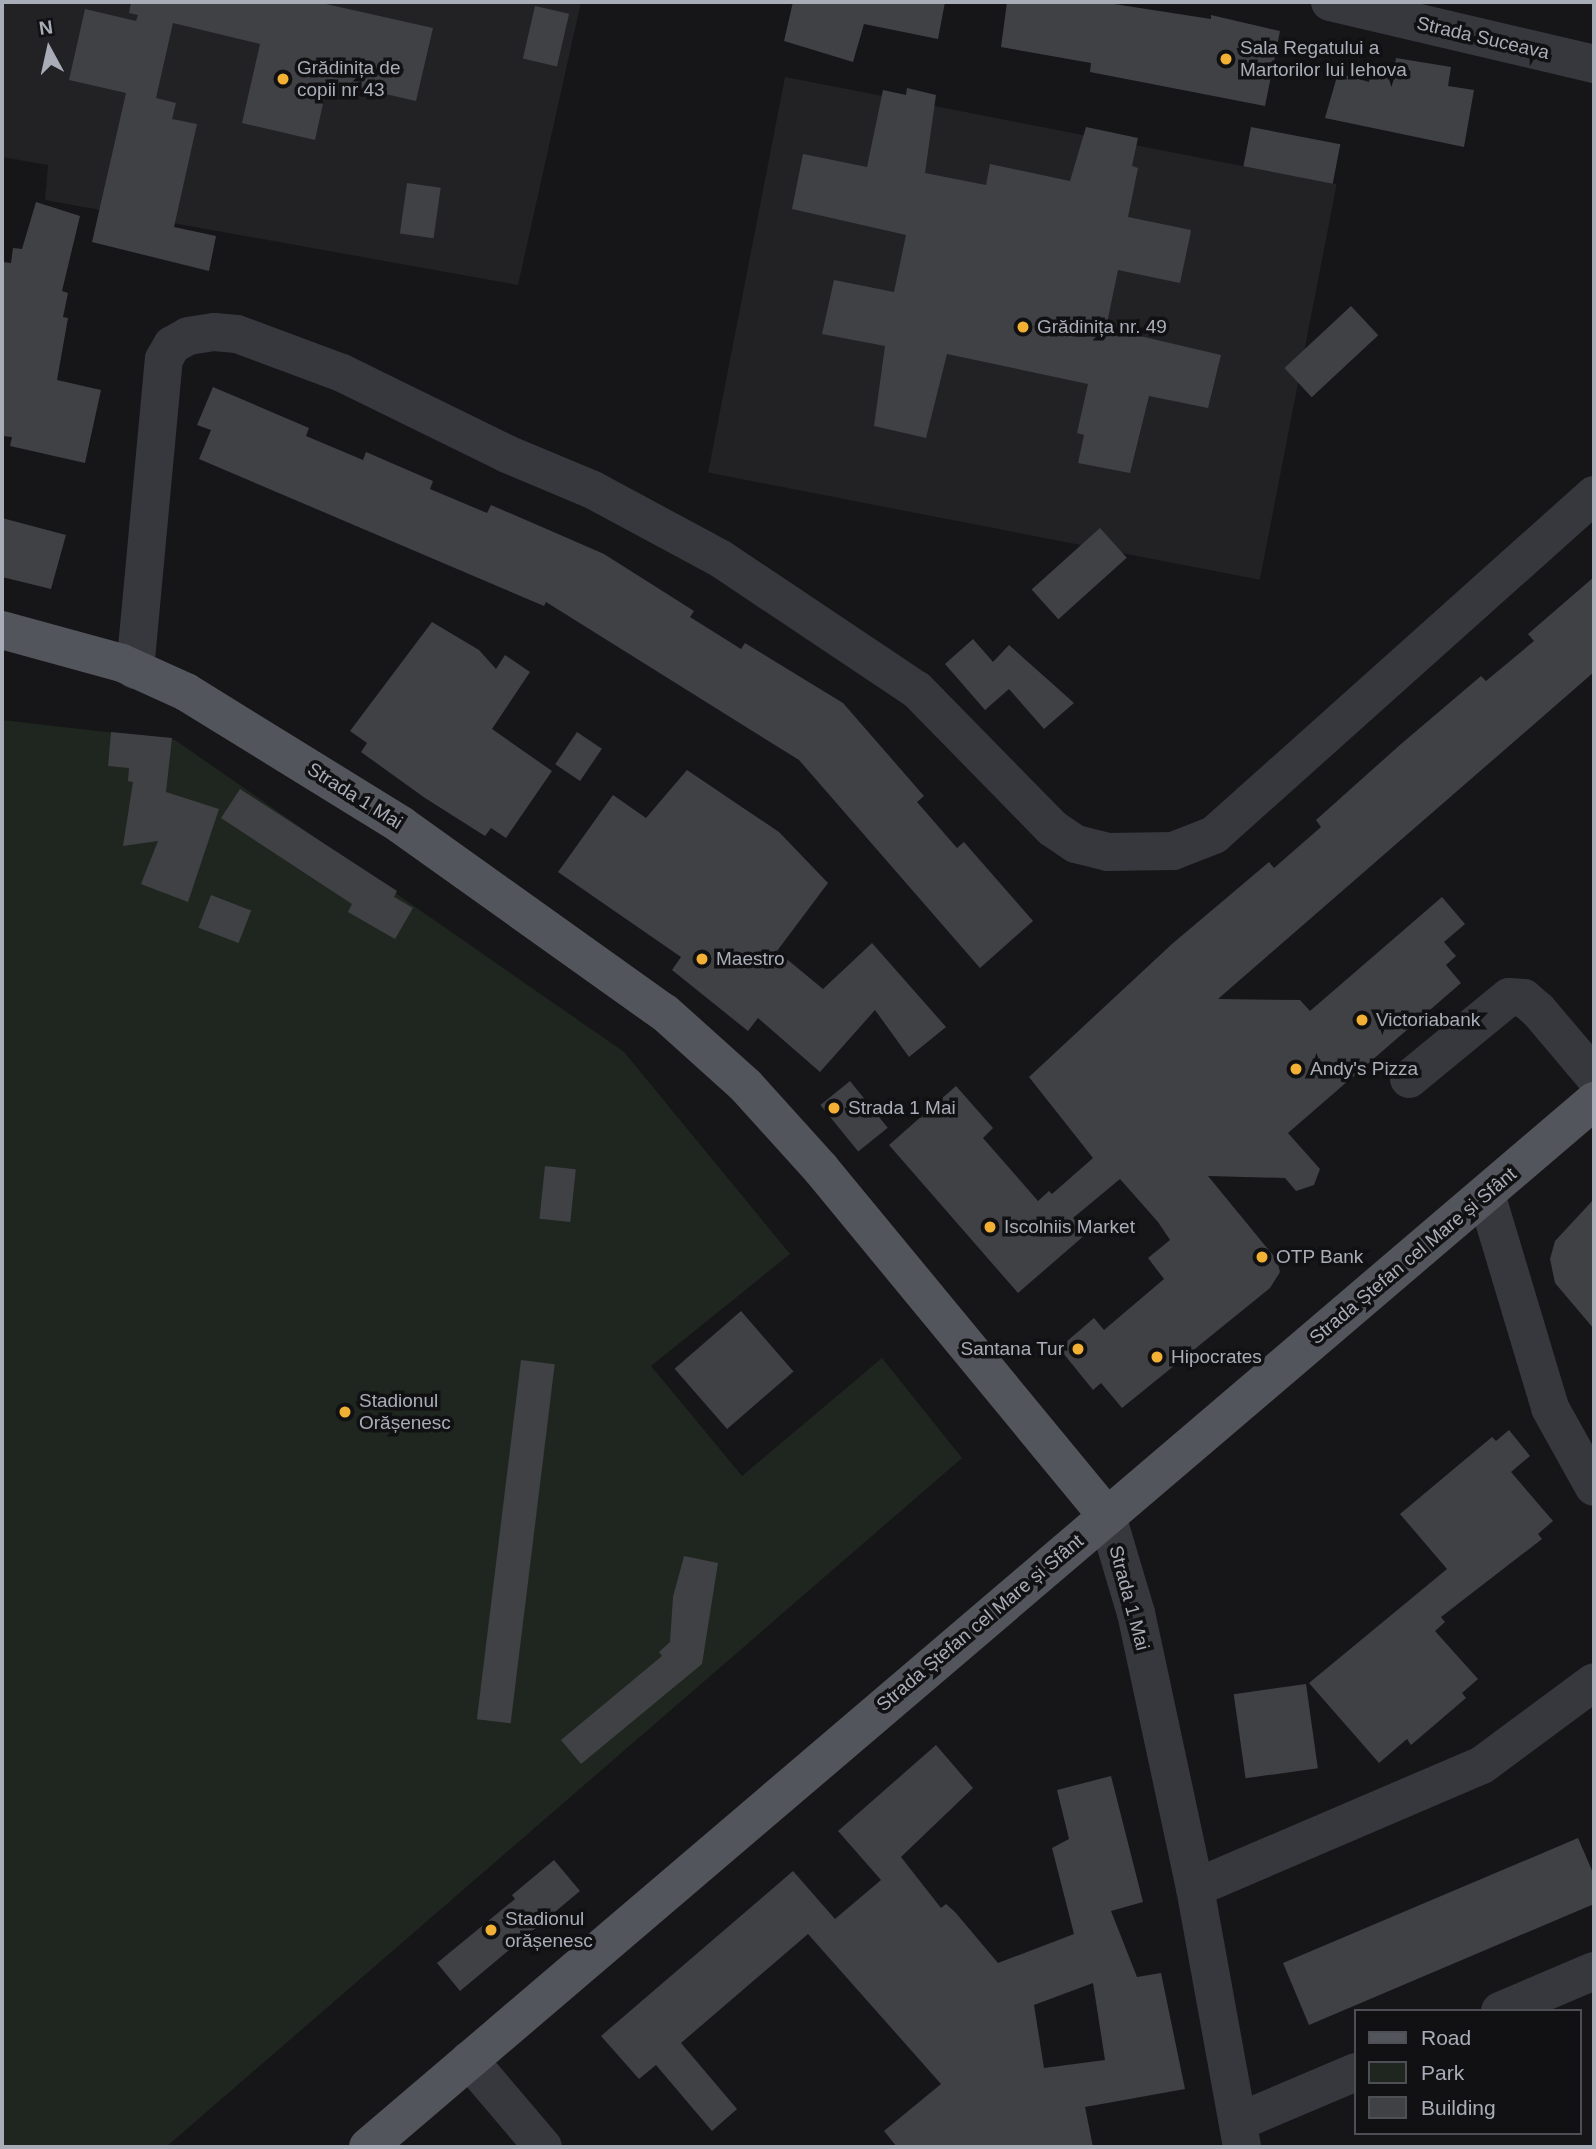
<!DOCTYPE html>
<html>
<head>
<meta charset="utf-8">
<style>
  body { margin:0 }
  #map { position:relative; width:1596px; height:2149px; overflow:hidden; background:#161618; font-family:Arial,sans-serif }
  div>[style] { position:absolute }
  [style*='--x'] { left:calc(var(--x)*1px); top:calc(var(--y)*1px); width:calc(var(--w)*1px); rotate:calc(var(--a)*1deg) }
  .built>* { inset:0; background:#222225; transform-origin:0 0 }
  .green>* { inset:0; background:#1e261f }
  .building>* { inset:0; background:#404145; transform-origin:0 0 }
  .minor>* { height:38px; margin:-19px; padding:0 19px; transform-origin:19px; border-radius:19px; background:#37383d }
  .major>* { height:38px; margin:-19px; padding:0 19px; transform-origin:19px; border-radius:19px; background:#53555c }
  .dots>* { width:19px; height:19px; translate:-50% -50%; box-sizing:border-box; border:4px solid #111113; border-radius:50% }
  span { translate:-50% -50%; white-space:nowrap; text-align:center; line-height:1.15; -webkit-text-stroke:7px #111113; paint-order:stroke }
  .street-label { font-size:19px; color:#a8adb8 }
  .poi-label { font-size:19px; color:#a8adb8 }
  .left { translate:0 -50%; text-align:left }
  .right { translate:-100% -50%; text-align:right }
  .frame { position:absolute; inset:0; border:4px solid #a8adb8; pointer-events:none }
  .legend { position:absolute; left:1354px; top:2009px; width:228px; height:126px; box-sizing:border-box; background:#111113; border:2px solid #4d4f55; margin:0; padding:9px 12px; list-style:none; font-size:21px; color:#a8adb8 }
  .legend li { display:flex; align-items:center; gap:14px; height:35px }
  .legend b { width:35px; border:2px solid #4d4f55 }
  .north { position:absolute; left:14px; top:14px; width:70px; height:70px; -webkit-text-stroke:5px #111113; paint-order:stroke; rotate:352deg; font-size:19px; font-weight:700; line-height:28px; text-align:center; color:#a8adb8 }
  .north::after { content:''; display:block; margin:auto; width:24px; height:32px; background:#a8adb8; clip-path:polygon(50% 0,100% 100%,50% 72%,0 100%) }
</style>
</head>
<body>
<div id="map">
  <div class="built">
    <i style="clip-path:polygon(2px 2px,581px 2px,518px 285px,45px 200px,48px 165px,2px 157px)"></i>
    <i style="left:785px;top:77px;width:562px;height:403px;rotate:11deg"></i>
  </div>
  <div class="green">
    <i style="clip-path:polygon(2px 720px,175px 740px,624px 1052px,790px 1254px,651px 1366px,742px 1476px,882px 1358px,962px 1458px,166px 2147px,2px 2147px)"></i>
  </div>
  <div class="building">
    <i style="clip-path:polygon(131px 2px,317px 2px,433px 28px,416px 101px,328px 81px,315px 140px,242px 123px,260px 44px,173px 23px,156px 98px,176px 103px,172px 119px,197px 124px,174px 227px,216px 236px,209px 271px,92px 242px,126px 93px,69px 80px,85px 9px,136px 21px,138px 15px,129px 13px)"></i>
    <i style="clip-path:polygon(793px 2px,945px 2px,938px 39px,864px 24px,853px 62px,784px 41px)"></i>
    <i style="clip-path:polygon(1007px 2px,1101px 2px,1211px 19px,1211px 15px,1280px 31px,1265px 106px,1090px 72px,1091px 63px,1001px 47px)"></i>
    <i style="left:535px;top:6px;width:35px;height:54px;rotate:13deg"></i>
    <i style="clip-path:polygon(1396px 58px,1451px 67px,1448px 86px,1474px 90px,1464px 147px,1325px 118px,1338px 73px,1369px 82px,1371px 72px,1393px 76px)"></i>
    <i style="clip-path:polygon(907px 88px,936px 95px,925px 173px,986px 185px,990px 164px,1070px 181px,1086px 127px,1138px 138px,1132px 166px,1138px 168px,1128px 217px,1191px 230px,1190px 236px,1180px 283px,1118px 270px,1106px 328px,1221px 355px,1208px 408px,1149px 396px,1130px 473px,1078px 463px,1084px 435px,1077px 433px,1088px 384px,947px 354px,926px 438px,874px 426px,885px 346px,822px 334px,834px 280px,894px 292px,906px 235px,792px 209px,803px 154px,867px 167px,883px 90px,906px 95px)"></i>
    <i style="left:1251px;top:127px;width:91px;height:40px;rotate:11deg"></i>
    <i style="left:407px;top:183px;width:34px;height:51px;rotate:8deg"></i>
    <i style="clip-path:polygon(36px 202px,80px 216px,62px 291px,68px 293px,63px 317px,68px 318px,57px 380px,101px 390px,85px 463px,10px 446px,12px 437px,2px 436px,2px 262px,11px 263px,13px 248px,22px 249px)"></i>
    <i style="left:1351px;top:306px;width:40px;height:91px;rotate:47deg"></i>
    <i style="clip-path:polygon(213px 387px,309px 428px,306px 436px,363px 460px,366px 452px,433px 481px,430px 489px,487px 513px,491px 505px,604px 554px,694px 611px,690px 617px,741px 649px,745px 643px,843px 703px,924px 796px,917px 802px,957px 848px,964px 842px,1033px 921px,980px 968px,799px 760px,546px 602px,544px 606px,199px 459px,211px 430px,197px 425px)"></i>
    <i style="clip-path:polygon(2px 518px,66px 535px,51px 589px,2px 577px)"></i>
    <i style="left:1100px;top:528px;width:40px;height:92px;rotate:48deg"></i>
    <i style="clip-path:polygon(1594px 577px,1594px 672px,1218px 999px,1300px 1000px,1310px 1011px,1442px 897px,1465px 924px,1444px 942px,1456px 956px,1446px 965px,1461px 983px,1288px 1133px,1320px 1169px,1314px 1185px,1296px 1191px,1285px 1178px,1208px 1176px,1277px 1260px,1280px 1272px,1270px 1288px,1122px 1408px,1101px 1383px,1093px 1390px,1059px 1348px,1094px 1318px,1104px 1330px,1164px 1279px,1148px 1258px,1170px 1240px,1158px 1222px,1120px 1179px,1073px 1218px,1086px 1234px,1018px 1293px,889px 1145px,956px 1086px,993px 1128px,983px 1138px,1038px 1201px,1049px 1191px,1052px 1194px,1093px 1158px,1029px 1077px,1172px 944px,1269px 862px,1274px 868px,1321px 827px,1316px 820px,1401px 744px,1481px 676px,1486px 681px,1534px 641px,1528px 634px)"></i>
    <i style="clip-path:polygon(432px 622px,479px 650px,496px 669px,505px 655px,530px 672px,492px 729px,552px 771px,506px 838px,491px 828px,485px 836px,425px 798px,361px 752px,367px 743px,350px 731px)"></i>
    <i style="clip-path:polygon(973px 639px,993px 662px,1009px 645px,1074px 703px,1044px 729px,1009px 689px,985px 710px,945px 664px)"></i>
    <i style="clip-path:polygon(111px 732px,172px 738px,166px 792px,219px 809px,188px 902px,141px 884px,158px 841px,123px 846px,133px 782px,128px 781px,129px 768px,108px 766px)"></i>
    <i style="left:577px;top:732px;width:30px;height:39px;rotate:34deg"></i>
    <i style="clip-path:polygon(687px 770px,779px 832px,828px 883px,777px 951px,823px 989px,872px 943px,946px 1027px,909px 1057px,875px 1010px,820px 1072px,758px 1018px,748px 1031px,672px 970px,681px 957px,558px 872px,613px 795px,646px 818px)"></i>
    <i style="clip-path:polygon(240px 789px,397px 891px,394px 897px,413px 908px,395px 939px,348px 912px,352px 904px,221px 818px)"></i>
    <i style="left:211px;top:895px;width:43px;height:35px;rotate:21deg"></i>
    <i style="left:850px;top:1081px;width:60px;height:38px;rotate:51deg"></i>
    <i style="left:545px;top:1166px;width:31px;height:53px;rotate:6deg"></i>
    <i style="clip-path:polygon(1594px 1199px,1594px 1329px,1555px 1283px,1550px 1259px,1555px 1241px)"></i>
    <i style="left:741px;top:1311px;width:80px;height:88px;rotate:49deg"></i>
    <i style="left:521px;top:1360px;width:34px;height:362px;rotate:7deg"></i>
    <i style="clip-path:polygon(1509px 1430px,1530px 1456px,1511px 1472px,1553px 1521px,1538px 1534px,1542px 1539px,1441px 1617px,1445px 1622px,1435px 1631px,1478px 1679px,1462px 1693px,1466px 1698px,1411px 1745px,1407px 1739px,1379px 1763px,1309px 1683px,1447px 1569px,1400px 1514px,1492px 1437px,1496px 1441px)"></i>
    <i style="clip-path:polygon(684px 1556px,718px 1563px,702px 1664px,581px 1764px,561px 1740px,662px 1656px,659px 1652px,670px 1642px,673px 1597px)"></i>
    <i style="left:1306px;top:1684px;width:85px;height:73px;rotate:82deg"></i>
    <i style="clip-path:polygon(evenodd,936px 1745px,973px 1788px,901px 1857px,941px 1908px,946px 1904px,955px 1912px,998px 1963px,1074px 1934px,1052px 1848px,1069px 1839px,1057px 1790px,1111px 1776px,1143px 1902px,1111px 1911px,1137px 1977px,1161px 1973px,1185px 2089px,1085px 2107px,1093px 2147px,897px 2147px,884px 2131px,941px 2084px,808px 1934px,681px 2043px,737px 2109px,712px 2131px,656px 2065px,639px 2079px,601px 2036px,793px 1871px,835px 1919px,881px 1880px,838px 1831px,936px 1745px,1093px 1983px,1105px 2060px,1044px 2068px,1034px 2005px,1093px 1983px)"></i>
    <i style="clip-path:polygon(1578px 1838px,1594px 1875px,1594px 1904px,1309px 2025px,1283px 1963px)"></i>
    <i style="clip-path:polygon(554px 1860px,580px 1891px,460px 1991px,437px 1963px,515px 1899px,512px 1895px)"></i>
  </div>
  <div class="minor">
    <i style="--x:1330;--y:2;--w:271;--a:13.2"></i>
    <i style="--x:135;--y:670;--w:312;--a:-84.7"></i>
    <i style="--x:164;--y:359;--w:16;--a:-60"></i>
    <i style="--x:172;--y:345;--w:18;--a:-29"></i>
    <i style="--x:188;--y:336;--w:26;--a:-9"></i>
    <i style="--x:214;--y:332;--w:23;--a:5"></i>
    <i style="--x:237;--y:334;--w:112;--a:20.4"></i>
    <i style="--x:342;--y:373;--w:184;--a:26.1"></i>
    <i style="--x:507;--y:454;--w:93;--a:22.7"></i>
    <i style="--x:593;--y:490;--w:145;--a:28.3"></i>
    <i style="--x:721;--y:559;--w:236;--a:33.8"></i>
    <i style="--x:917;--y:690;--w:193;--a:45.6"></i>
    <i style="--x:1052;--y:828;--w:29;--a:34"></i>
    <i style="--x:1076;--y:844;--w:33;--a:14"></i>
    <i style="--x:1108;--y:852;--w:65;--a:-0.9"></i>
    <i style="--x:1173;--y:851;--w:44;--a:-21.3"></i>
    <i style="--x:1214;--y:835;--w:510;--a:-41.82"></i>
    <i style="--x:1409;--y:1079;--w:129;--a:-39.4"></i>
    <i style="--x:1509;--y:997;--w:15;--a:4"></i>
    <i style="--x:1524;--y:998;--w:18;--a:41"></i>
    <i style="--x:1538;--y:1010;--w:87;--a:49.7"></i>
    <i style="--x:1486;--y:1194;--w:223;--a:73.3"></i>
    <i style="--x:1550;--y:1408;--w:90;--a:60.9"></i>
    <i style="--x:1107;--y:1516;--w:101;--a:73.4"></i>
    <i style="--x:1136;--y:1613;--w:281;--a:77.9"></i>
    <i style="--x:1195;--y:1888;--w:263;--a:79.7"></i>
    <i style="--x:1195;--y:1888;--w:312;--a:-23.2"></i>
    <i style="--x:1482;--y:1765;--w:139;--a:-36.5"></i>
    <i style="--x:1500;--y:2011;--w:102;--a:-23.1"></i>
    <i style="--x:469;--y:2060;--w:114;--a:49.6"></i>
    <i style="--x:1238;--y:2122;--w:128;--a:-23"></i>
  </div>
  <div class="major">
    <i style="--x:2;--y:630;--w:124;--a:15.4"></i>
    <i style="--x:122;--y:663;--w:70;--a:24.4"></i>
    <i style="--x:186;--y:692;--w:253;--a:31.7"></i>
    <i style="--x:401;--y:825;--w:324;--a:35.5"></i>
    <i style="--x:665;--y:1013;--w:109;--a:42"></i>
    <i style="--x:746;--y:1086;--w:112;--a:47.9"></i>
    <i style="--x:821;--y:1169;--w:450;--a:50.5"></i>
    <i style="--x:368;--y:2147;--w:1612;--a:-40.47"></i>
  </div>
  <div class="dots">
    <i style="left:1226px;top:59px;background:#f2b134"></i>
    <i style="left:283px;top:79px;background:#f2b134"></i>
    <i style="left:1023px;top:327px;background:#f2b134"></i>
    <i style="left:702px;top:959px;background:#f2b134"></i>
    <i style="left:1362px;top:1020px;background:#f2b134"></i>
    <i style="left:1296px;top:1069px;background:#f2b134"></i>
    <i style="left:834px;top:1108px;background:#f2b134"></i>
    <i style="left:990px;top:1227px;background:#f2b134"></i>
    <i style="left:1262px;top:1257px;background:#f2b134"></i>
    <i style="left:1078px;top:1349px;background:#f2b134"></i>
    <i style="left:1157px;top:1357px;background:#f2b134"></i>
    <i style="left:345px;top:1412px;background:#f2b134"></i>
    <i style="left:491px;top:1930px;background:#f2b134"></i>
  </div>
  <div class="street-label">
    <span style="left:1483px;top:38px;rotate:13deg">Strada Suceava</span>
    <span style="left:355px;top:796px;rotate:32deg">Strada 1 Mai</span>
    <span style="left:1413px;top:1256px;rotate:-40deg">Strada Ștefan cel Mare și Sfânt</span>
    <span style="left:1129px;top:1598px;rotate:75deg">Strada 1 Mai</span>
    <span style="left:980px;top:1623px;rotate:-40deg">Strada Ștefan cel Mare și Sfânt</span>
  </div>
  <div class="poi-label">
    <span class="left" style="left:1240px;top:59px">Sala Regatului a<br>Martorilor lui Iehova</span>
    <span class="left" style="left:297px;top:79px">Grădinița de<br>copii nr 43</span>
    <span class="left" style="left:1037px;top:327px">Grădinița nr. 49</span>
    <span class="left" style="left:716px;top:959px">Maestro</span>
    <span class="left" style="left:1376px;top:1020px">Victoriabank</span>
    <span class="left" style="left:1310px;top:1069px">Andy's Pizza</span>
    <span class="left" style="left:848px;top:1108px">Strada 1 Mai</span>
    <span class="left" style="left:1004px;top:1227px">Iscolniis Market</span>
    <span class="left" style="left:1276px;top:1257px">OTP Bank</span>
    <span class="right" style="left:1064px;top:1349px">Santana Tur</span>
    <span class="left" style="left:1171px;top:1357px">Hipocrates</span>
    <span class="left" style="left:359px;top:1412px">Stadionul<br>Orășenesc</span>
    <span class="left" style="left:505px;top:1930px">Stadionul<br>orășenesc</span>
  </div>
  <div class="frame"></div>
  <ul class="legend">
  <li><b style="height:9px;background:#53555c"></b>Road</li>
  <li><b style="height:19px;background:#1e261f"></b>Park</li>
  <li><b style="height:19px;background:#404145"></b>Building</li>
  </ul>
  <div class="north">N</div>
</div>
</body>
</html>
